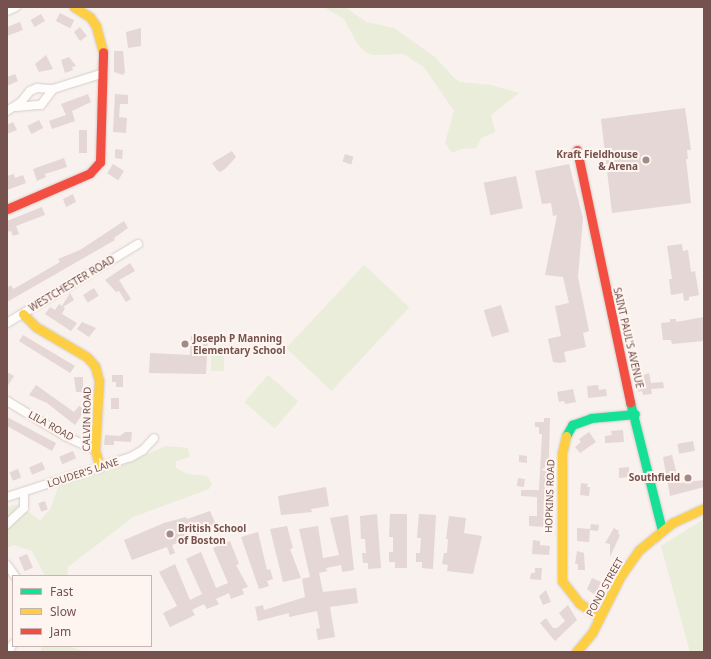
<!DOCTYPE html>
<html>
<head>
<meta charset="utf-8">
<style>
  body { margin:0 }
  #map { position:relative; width:711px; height:659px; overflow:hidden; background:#f8f1ed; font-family:"Noto Sans",sans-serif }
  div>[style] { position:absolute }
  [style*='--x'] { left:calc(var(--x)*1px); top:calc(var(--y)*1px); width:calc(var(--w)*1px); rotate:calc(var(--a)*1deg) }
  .green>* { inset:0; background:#e9edd9; transform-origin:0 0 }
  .building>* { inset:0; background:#e4d7d5; transform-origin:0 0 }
  .roads { filter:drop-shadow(0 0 1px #d6cdca) drop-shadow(0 0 1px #d6cdca) }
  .street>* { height:8px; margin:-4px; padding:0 4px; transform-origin:4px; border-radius:4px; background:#fefdfc }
  .fast>* { height:9px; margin:-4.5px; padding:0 4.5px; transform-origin:4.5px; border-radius:4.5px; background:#16e098 }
  .slow>* { height:9px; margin:-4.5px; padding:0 4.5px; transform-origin:4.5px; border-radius:4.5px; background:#ffcf43 }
  .jam>* { height:9px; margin:-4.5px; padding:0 4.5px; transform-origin:4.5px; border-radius:4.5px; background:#f24e42 }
  .dots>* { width:11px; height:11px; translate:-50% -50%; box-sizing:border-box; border:2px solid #fef5f0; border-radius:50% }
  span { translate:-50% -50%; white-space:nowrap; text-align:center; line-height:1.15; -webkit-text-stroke:4px #fef5f0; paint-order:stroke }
  .poi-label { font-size:10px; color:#75524e; font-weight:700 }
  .right { translate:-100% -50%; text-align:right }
  .left { translate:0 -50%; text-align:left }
  .street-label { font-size:10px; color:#75524e }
  .frame { position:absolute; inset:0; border:8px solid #75524e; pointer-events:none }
  .legend { position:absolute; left:12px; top:575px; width:140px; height:72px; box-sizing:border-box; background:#fef5f0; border:1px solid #c7b4af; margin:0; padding:5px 7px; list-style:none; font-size:12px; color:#75524e }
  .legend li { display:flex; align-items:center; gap:8px; height:20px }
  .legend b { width:20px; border:1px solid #c7b4af }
</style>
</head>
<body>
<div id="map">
  <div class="green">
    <i style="clip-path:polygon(324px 7px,345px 7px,366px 22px,394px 28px,435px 57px,454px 78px,460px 82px,491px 85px,519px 93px,491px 115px,495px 132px,481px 138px,476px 148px,461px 149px,452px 153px,445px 143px,454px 111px,424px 67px,403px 54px,373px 55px,365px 52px,357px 43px,344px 19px)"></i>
    <i style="left:364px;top:265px;width:62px;height:114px;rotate:43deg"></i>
    <i style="left:211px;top:352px;width:13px;height:19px"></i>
    <i style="left:268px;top:375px;width:40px;height:36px;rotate:41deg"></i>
    <i style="clip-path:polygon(166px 446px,188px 448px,190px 457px,176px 461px,176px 468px,187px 474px,207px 476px,212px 483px,209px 489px,133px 517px,68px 567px,67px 576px,45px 576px,32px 551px,14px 545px,7px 548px,7px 507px,19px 504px,40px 521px,51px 508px,58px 487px,103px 466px,123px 465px)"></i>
    <i style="clip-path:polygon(704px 519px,704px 652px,690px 652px,661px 546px)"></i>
    <i style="clip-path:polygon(42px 646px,68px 646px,85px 652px,41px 652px)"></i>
  </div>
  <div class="building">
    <i style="left:60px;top:13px;width:16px;height:9px;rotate:27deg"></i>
    <i style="left:41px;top:14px;width:8px;height:12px;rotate:60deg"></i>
    <i style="clip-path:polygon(20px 22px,23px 30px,7px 36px,7px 27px)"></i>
    <i style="clip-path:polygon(80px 27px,87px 36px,80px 41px,74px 32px)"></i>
    <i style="clip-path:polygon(141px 28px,141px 46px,128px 48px,126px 32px)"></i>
    <i style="clip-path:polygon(114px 51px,123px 51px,125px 72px,123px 75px,114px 72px)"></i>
    <i style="clip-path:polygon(46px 55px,53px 69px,39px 72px,35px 64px)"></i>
    <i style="clip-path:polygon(69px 57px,76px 66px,72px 67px,73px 70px,65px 73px,61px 60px)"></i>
    <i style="clip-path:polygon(15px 74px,18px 81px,7px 86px,7px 77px)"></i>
    <i style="clip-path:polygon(88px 94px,91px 102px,72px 111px,75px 121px,52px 129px,49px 121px,66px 115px,61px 104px)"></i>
    <i style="clip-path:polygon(115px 94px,128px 95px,128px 104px,120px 104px,119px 117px,127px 118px,126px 133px,113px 132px)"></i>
    <i style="clip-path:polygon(685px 108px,691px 150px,687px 150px,688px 159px,686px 159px,691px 203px,612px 213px,601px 119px)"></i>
    <i style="left:39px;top:120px;width:9px;height:13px;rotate:63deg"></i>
    <i style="clip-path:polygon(13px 122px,17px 130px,7px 134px,7px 125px)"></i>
    <i style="left:79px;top:130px;width:8px;height:23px"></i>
    <i style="clip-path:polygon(115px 149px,123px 150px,122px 159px,115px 158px)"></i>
    <i style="clip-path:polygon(232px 151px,236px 157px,225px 169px,220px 172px,217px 170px,212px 163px)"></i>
    <i style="left:345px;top:154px;width:9px;height:8px;rotate:18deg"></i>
    <i style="clip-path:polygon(64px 158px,67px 167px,45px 174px,46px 177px,37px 181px,33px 169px)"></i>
    <i style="left:113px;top:164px;width:13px;height:11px;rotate:32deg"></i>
    <i style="clip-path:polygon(569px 164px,583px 218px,578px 277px,589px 331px,583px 333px,586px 347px,564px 352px,566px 362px,559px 363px,553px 362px,548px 339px,561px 336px,555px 306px,569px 303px,563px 277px,545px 275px,557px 215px,553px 216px,551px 203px,542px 204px,535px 171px)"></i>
    <i style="clip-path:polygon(14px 174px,15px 178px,23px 175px,26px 183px,7px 190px,7px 176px)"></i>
    <i style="left:516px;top:176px;width:33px;height:33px;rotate:78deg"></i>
    <i style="clip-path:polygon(73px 194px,76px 202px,66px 207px,63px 199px)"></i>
    <i style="clip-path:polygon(42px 207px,45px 215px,16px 226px,19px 234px,13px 236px,11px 231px,7px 232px,7px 221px)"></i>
    <i style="clip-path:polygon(124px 221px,128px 228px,114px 238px,115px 240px,7px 302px,7px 288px,11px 285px,13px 289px,24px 283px,60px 262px,58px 259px,80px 250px)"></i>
    <i style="clip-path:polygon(682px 244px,683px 251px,688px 250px,691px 272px,695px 271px,699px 295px,689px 297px,689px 300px,684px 301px,683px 293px,671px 295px,669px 279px,672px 279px,667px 246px)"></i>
    <i style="clip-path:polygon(130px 263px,135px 271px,119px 280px,131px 299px,126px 302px,119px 291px,116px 292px,105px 280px)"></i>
    <i style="left:94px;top:288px;width:9px;height:13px;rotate:58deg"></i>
    <i style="clip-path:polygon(70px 293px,74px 300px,63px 307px,65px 308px,62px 314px,77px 323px,71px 331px,45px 314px,50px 307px,55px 310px,59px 304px,62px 306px)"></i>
    <i style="left:501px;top:305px;width:28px;height:18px;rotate:73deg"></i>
    <i style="clip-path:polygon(704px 317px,704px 341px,672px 344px,671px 340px,663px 340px,661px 323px,670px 322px,670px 319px,676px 319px,676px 322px)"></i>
    <i style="clip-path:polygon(82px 322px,96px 328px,89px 337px,77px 329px)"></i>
    <i style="clip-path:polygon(23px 335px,75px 366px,70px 373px,19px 341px)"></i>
    <i style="clip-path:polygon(191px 336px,208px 337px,206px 374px,149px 373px,150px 353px,190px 355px)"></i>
    <i style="clip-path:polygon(7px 372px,14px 376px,7px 387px)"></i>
    <i style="clip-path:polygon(649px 373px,651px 383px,663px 382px,664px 388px,651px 389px,652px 394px,643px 395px,642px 391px,638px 392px,636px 378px)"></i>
    <i style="clip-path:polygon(112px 375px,123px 375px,123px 387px,116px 387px,116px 382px,112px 382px)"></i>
    <i style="clip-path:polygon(74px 377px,83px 377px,83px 392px,76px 392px)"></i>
    <i style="clip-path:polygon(36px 385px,74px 412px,79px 406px,85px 410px,75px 425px,47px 403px,29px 395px)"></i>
    <i style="clip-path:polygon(598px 385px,599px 390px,606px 389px,607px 396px,588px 398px,587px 386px)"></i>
    <i style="clip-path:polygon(573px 389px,576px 402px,565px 404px,564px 401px,559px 402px,557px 392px)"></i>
    <i style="left:111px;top:398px;width:8px;height:11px"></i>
    <i style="clip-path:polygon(7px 417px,56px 443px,52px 451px,7px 426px)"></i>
    <i style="clip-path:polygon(544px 418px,550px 418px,547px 527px,529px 526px,529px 516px,537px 516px,537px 497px,521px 496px,521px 490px,539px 490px,542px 434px,539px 434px,539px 427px,535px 427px,535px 422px,544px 422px)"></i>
    <i style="clip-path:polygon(623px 430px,624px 442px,605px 443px,605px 436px,612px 435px,611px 431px)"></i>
    <i style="clip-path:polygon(125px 432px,132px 432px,131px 442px,114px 441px,114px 445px,104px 445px,105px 435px,120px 436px)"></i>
    <i style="clip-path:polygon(589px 432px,596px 442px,580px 453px,575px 447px,581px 442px,579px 439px)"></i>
    <i style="left:693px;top:441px;width:10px;height:16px;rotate:79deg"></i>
    <i style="left:73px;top:451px;width:8px;height:15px;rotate:67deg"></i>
    <i style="clip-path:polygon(519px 455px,527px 456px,527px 463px,519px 462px)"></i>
    <i style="clip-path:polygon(672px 455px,679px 483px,704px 480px,704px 487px,670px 496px,663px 457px)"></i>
    <i style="left:42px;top:462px;width:8px;height:14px;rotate:67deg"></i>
    <i style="clip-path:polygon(629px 467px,629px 477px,619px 478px,619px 468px)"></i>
    <i style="left:18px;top:469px;width:9px;height:9px;rotate:69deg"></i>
    <i style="left:518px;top:478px;width:7px;height:8px;rotate:8deg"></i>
    <i style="clip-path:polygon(581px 483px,588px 484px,587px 487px,590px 487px,589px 496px,580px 495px)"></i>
    <i style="clip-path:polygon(326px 487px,329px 506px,311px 509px,312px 512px,281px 515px,278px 496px)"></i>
    <i style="left:45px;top:501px;width:9px;height:7px;rotate:72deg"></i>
    <i style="clip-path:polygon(210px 511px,217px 527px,172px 545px,175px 553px,170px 555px,167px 547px,132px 560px,124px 540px,164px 523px,186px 517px,187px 519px)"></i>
    <i style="clip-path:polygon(377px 514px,381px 568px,368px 569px,368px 563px,363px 563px,362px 553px,366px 553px,365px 539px,361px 539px,360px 516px)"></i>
    <i style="clip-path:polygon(390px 514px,407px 514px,407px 568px,395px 568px,395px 562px,389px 562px,389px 552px,393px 552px,393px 537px,389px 537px)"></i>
    <i style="clip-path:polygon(419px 514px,436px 515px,433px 569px,422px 568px,422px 562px,416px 562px,416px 553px,420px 553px,421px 538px,417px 538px)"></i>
    <i style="clip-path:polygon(348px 515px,354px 570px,342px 572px,341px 565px,326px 568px,327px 571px,319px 573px,323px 592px,356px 588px,358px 603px,330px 607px,335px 637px,318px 640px,316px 629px,320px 628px,317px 611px,289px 617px,289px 613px,258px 621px,255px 607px,263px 605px,264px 610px,305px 597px,302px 579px,310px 577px,299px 529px,318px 526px,323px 558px,339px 555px,330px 518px)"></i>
    <i style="clip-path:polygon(449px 516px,466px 518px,464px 533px,482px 536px,473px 574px,447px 571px,448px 565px,442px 564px,444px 553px,447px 553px,448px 539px,446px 539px)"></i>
    <i style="clip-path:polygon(591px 524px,599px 525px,598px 531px,590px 530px,589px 542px,577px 541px,577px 528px,590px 529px)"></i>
    <i style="clip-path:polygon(287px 526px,293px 548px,290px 549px,301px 578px,283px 582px,270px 529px)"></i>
    <i style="clip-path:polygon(614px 528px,619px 531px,618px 534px,620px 535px,610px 557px,610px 544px,605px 543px)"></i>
    <i style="clip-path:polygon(258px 532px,267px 570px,270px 569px,273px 579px,267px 581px,269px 586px,259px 589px,241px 537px)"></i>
    <i style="clip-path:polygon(533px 540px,540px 541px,540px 545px,550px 546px,549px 555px,532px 554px)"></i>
    <i style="clip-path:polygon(230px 541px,239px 564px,236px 565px,248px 587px,242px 589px,244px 594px,231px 599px,229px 593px,216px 599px,219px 604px,207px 609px,204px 604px,192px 610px,195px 615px,170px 627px,163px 613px,177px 606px,159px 572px,175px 564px,190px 600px,202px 594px,186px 559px,201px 552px,216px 588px,228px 583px,213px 548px)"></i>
    <i style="clip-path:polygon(577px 551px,584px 553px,585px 570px,578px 570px,578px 564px,575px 564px)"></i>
    <i style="left:27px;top:554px;width:15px;height:9px;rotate:67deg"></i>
    <i style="clip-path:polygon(535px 568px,542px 568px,541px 580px,530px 579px,531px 573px,535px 573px)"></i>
    <i style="clip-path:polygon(592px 578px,601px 582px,595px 595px,587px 589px)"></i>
    <i style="clip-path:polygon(546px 590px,551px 602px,543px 605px,539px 596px)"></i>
    <i style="clip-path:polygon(568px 605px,577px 620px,555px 641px,540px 623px,546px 618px,553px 628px,557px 628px,565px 621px,559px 613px)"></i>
  </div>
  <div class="roads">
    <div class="street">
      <i style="--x:7;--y:11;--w:10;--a:-24"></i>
      <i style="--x:16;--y:107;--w:25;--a:-5"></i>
      <i style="--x:41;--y:105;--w:20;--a:-53"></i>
      <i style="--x:7;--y:111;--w:17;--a:-33"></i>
      <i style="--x:21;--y:102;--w:14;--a:-51"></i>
      <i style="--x:30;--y:91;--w:8;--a:-23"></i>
      <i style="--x:37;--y:88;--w:16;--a:4"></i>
      <i style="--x:53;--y:89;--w:53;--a:-17.4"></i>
      <i style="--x:7;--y:323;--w:153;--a:-31.1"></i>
      <i style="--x:7;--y:401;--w:68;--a:31.1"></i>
      <i style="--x:65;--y:436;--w:33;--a:25"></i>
      <i style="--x:7;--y:497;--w:130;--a:-17.9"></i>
      <i style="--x:131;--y:457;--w:14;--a:-30"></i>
      <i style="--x:143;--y:450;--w:16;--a:-47"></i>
      <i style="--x:7;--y:524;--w:23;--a:-43"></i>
      <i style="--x:24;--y:508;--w:16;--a:-90"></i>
      <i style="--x:7;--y:565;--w:14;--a:54"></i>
      <i style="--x:8;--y:652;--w:9;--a:-58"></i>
    </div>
    <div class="fast">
      <i style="--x:630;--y:402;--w:132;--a:76"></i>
      <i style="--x:566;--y:436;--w:13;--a:-61"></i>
      <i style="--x:572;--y:425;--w:20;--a:-20"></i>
      <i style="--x:591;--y:418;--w:44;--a:-5.2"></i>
    </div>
    <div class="slow">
      <i style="--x:74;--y:7;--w:19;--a:32"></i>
      <i style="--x:90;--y:17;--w:11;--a:56"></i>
      <i style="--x:96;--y:26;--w:27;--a:75"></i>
      <i style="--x:23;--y:314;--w:18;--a:45"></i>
      <i style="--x:36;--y:327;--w:59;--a:30.5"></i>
      <i style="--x:87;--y:357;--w:12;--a:48"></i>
      <i style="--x:95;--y:366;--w:16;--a:75"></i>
      <i style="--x:99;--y:381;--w:69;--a:93.3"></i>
      <i style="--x:95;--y:450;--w:18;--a:74"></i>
      <i style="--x:566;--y:436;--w:17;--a:103"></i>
      <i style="--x:562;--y:453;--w:128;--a:90"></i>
      <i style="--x:562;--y:581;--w:28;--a:52"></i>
      <i style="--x:579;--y:603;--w:25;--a:34"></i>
      <i style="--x:576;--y:652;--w:25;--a:-50"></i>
      <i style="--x:592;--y:633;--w:63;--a:-63.4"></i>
      <i style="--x:620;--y:577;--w:33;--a:-55"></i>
      <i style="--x:639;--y:550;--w:43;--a:-39.3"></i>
      <i style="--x:672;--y:523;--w:35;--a:-25"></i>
    </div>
    <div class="jam">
      <i style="--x:577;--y:150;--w:258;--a:78.1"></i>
      <i style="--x:7;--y:209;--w:90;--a:-23.4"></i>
      <i style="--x:90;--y:173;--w:15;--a:-48"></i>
      <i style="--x:100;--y:162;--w:110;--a:-88.4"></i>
    </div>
  </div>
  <div class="dots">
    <i style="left:646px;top:160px;background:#a38a86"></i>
    <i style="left:185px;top:344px;background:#a38a86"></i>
    <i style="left:688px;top:478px;background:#a38a86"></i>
    <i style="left:170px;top:534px;background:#a38a86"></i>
  </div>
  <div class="poi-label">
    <span class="right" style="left:638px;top:160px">Kraft Fieldhouse<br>&amp; Arena</span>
    <span class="left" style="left:193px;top:344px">Joseph P Manning<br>Elementary School</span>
    <span class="right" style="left:680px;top:478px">Southfield</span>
    <span class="left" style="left:178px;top:534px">British School<br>of Boston</span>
  </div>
  <div class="street-label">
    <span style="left:72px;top:284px;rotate:-31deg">WESTCHESTER ROAD</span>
    <span style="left:628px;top:338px;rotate:77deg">SAINT PAUL'S AVENUE</span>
    <span style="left:87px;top:419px;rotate:-89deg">CALVIN ROAD</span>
    <span style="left:51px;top:426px;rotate:29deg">LILA ROAD</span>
    <span style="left:83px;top:473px;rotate:-18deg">LOUDER'S LANE</span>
    <span style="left:550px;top:496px;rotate:-88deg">HOPKINS ROAD</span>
    <span style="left:605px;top:587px;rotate:-61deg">POND STREET</span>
  </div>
  <div class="frame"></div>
  <ul class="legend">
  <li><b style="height:5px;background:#16e098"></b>Fast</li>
  <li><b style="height:5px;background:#ffcf43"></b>Slow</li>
  <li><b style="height:5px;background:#f24e42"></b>Jam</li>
  </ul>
</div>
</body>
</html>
